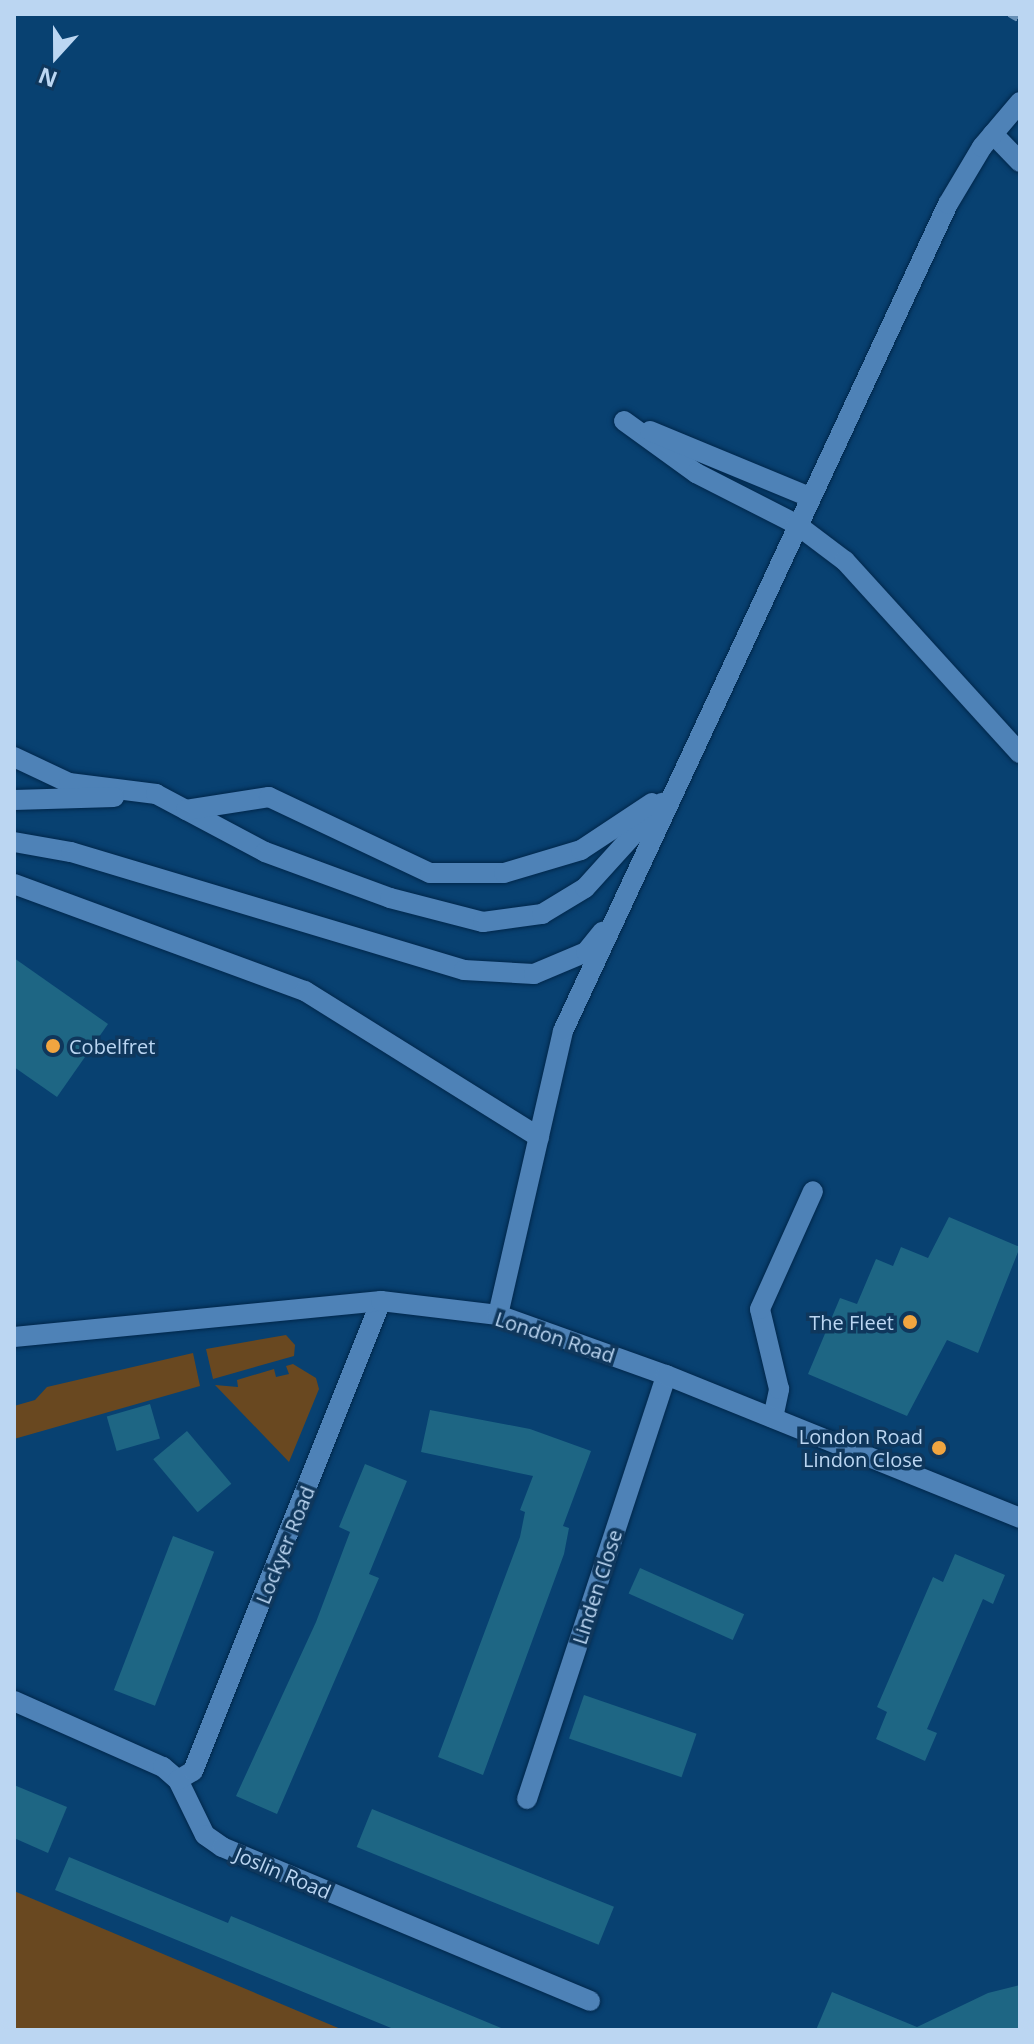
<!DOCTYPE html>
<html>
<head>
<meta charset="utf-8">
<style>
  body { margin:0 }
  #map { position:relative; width:1034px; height:2044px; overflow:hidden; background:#084171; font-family:"Open Sans",sans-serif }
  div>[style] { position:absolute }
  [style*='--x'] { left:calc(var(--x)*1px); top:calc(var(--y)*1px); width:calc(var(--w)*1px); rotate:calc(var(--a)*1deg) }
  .green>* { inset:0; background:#694820 }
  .building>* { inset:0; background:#1e6684; transform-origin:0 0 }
  .roads { filter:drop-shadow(0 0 2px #00274b) drop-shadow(0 0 2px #00274b) }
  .service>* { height:20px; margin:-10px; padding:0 10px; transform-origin:10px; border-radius:10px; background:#4e82b7 }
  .minor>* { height:20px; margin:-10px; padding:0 10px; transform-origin:10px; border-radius:10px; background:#4e82b7 }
  .tertiary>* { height:20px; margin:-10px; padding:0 10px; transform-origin:10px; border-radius:10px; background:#4e82b7 }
  .rail>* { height:6px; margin-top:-3px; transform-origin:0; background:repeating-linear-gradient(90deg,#6790b6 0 10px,transparent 0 20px) }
  .dots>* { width:22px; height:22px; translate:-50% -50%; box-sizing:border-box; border:4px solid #0f375c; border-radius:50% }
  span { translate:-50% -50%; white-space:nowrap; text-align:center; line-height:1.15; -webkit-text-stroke:7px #0f375c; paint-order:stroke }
  .poi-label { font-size:20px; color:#bbd6f2 }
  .left { translate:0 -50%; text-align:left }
  .right { translate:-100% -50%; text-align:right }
  .street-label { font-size:20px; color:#bbd6f2 }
  .frame { position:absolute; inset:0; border:16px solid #bbd6f2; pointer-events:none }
  .north { position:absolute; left:16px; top:16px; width:80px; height:80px; -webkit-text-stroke:6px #0f375c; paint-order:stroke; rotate:201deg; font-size:22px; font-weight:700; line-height:32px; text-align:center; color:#bbd6f2 }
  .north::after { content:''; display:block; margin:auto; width:28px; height:36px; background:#bbd6f2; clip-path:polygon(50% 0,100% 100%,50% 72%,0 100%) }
</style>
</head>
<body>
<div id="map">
  <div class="green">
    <i style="clip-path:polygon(286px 1335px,295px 1345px,294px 1356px,213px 1379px,206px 1349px)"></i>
    <i style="clip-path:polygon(193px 1353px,200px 1386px,14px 1439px,14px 1406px,35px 1400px,47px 1387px)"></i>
    <i style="clip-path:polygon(293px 1364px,316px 1378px,319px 1389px,289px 1462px,215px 1385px,238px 1387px,237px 1380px,274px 1369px,276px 1377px,289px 1374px,286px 1366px)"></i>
    <i style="clip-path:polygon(14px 1891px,343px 2030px,14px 2030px)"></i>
  </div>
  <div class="building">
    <i style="clip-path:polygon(14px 958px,108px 1024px,57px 1097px,14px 1067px)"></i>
    <i style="clip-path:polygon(949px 1217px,1020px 1247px,978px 1353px,947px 1340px,907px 1416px,808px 1374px,840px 1298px,857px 1304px,876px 1259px,893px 1266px,901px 1247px,928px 1258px)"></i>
    <i style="left:150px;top:1404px;width:36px;height:45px;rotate:74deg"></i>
    <i style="clip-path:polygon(430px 1410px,530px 1429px,591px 1451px,563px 1526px,569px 1528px,564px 1554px,483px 1775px,438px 1757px,520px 1537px,525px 1512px,520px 1510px,533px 1476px,421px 1452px)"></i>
    <i style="left:187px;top:1431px;width:69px;height:44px;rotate:50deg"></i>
    <i style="clip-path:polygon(365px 1464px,407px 1481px,369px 1574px,379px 1578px,277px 1814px,236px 1796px,316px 1622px,350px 1532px,339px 1527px)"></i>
    <i style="left:173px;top:1536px;width:44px;height:165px;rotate:21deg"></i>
    <i style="clip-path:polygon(955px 1554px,1005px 1575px,993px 1604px,983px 1599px,927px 1729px,937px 1733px,925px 1761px,876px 1739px,887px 1712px,877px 1707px,933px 1577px,943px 1582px)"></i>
    <i style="left:640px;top:1568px;width:114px;height:28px;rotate:24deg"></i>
    <i style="left:584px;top:1695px;width:119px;height:46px;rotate:19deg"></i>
    <i style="clip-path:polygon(14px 1785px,67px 1807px,48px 1853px,14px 1838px)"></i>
    <i style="left:372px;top:1809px;width:261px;height:41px;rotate:22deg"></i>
    <i style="clip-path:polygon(69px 1857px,228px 1923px,231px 1916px,506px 2030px,396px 2030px,55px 1890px)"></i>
    <i style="clip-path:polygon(1020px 1985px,1020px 2030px,816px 2030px,832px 1992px,917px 2027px,988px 1993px)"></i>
  </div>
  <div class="roads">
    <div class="service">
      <i style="--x:993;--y:134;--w:39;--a:46"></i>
      <i style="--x:624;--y:421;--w:89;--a:35.8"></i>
      <i style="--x:696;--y:473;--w:112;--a:27"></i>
      <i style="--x:796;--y:524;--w:61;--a:37.1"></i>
      <i style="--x:845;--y:561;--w:260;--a:47.7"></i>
      <i style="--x:650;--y:431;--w:172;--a:22.5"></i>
      <i style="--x:14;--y:757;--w:61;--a:25.3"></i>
      <i style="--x:69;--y:783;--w:88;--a:7.2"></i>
      <i style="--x:156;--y:794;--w:123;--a:28"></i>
      <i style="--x:265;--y:852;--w:133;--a:20.2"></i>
      <i style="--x:390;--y:898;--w:96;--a:14.5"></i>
      <i style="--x:483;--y:922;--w:60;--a:-7.7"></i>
      <i style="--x:542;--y:914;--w:50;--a:-31.2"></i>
      <i style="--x:585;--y:888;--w:115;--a:-47.8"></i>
      <i style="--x:14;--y:800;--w:100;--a:-1.7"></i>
      <i style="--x:186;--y:810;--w:84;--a:-8.9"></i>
      <i style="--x:269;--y:797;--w:178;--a:25.3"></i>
      <i style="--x:430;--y:873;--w:74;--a:0"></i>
      <i style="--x:504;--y:873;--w:80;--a:-16.6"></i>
      <i style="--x:581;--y:850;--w:85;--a:-33.5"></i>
      <i style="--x:14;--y:842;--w:58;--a:10"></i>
      <i style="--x:71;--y:852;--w:410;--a:16.7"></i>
      <i style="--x:464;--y:970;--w:70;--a:3.3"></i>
      <i style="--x:534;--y:974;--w:56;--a:-22.9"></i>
      <i style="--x:586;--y:952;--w:26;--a:-51"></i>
      <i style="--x:14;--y:884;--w:310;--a:20.2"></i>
      <i style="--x:305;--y:991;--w:276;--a:32"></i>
      <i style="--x:498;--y:1315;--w:291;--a:-77.1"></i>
      <i style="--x:563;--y:1031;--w:912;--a:-65.04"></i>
      <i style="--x:948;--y:204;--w:66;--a:-59.2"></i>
      <i style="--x:982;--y:147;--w:59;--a:-49.8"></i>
      <i style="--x:773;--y:1418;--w:30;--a:-78"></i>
      <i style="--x:779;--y:1389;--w:82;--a:-103.4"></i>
      <i style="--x:760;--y:1309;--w:129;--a:-65.8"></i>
    </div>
    <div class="minor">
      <i style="--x:14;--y:1701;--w:163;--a:23.9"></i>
      <i style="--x:163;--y:1767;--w:20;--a:41"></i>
      <i style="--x:178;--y:1780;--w:61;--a:63.9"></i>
      <i style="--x:205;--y:1835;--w:21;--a:35"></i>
      <i style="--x:222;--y:1847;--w:399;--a:22.7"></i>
      <i style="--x:178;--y:1780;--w:17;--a:-31"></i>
      <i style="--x:193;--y:1771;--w:506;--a:-68.2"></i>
      <i style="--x:527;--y:1799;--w:446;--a:-71.8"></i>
    </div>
    <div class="tertiary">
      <i style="--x:14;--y:1337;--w:369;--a:-5.6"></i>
      <i style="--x:381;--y:1301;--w:118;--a:6.8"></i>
      <i style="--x:498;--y:1315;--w:178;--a:19.7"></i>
      <i style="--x:666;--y:1375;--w:382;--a:22"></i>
    </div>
  </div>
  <div class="rail">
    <i style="--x:1009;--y:14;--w:13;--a:29"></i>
  </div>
  <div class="dots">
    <i style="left:53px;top:1046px;background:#f1a540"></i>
    <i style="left:910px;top:1322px;background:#f1a540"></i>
    <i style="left:939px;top:1448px;background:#f1a540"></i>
  </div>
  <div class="poi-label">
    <span class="left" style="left:69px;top:1046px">Cobelfret</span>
    <span class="right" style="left:894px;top:1322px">The Fleet</span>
    <span class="right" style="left:923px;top:1448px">London Road<br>Lindon Close</span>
  </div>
  <div class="street-label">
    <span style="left:555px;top:1337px;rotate:18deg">London Road</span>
    <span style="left:285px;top:1545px;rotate:-68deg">Lockyer Road</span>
    <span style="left:597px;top:1587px;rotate:-72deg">Linden Close</span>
    <span style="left:283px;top:1873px;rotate:23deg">Joslin Road</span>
  </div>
  <div class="frame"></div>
  <div class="north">N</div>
</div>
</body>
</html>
